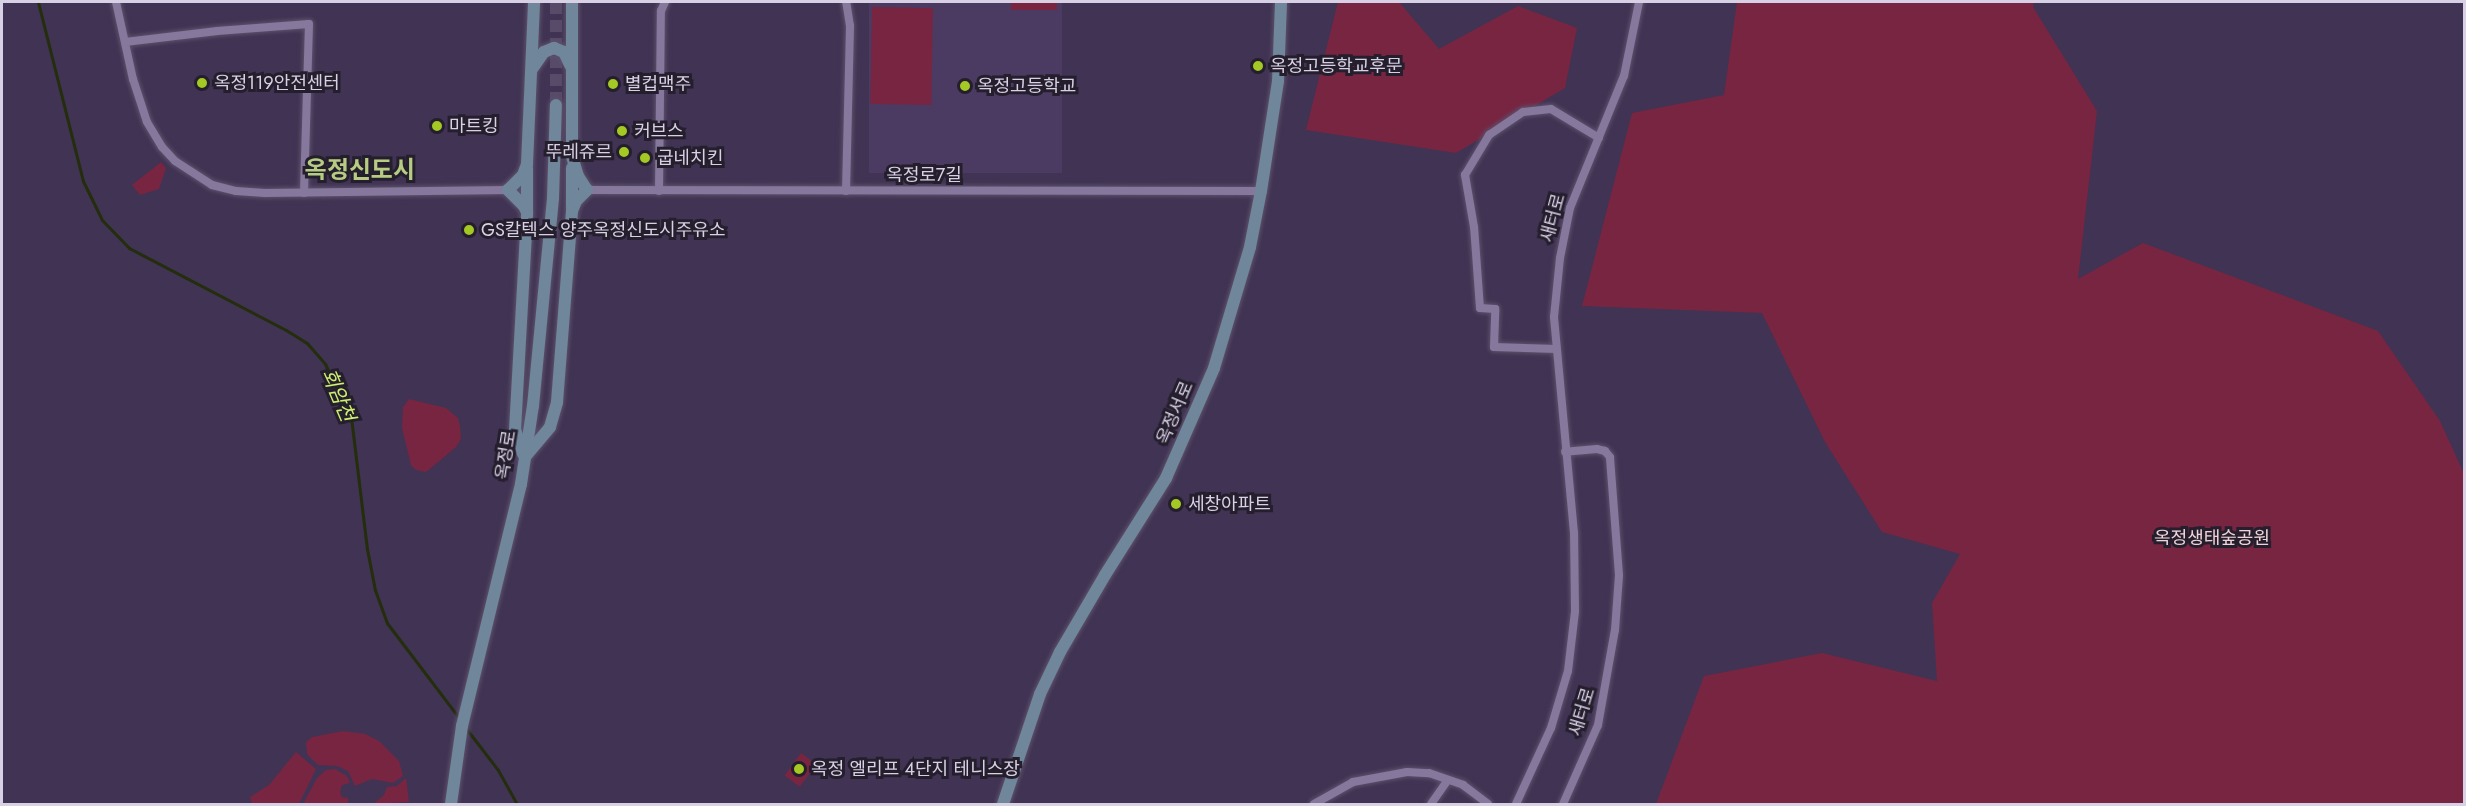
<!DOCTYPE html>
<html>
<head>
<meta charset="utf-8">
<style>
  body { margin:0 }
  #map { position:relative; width:2466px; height:806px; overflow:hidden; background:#403353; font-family:Jost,"Noto Sans KR",sans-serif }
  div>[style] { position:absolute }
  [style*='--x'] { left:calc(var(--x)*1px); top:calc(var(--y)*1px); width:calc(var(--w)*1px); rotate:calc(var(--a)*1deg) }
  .built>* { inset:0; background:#4b3b62; transform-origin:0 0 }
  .green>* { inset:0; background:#782542; transform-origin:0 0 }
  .stream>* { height:3px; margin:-1.5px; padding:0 1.5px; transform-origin:1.5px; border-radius:1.5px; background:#242d0c }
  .secondary-tunnel>* { height:12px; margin-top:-6px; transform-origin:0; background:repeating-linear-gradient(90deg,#574b69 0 12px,transparent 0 18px) }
  .roads { filter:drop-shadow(0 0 2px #5c516c) drop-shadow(0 0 2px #5c516c) }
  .street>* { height:8px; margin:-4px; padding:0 4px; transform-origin:4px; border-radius:4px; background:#86789c }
  .secondary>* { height:12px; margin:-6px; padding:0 6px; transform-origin:6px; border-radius:6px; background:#70869a }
  .dots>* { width:16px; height:16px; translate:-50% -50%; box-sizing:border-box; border:3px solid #241e2d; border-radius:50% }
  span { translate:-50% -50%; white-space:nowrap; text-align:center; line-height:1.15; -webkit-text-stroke:6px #241e2d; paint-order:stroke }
  .poi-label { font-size:18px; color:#d8d1e5 }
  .left { translate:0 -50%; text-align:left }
  .right { translate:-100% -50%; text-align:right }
  .street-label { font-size:18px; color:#d8d1e5 }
  .park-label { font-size:18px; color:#efd3d9 }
  .water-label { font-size:20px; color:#cdf06e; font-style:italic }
  .district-label { font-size:24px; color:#b6cc83; font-weight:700 }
  .frame { position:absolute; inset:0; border:3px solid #d8d1e5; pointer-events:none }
</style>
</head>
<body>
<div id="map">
  <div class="built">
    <i style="left:869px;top:2px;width:193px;height:171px"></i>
  </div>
  <div class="green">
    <i style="left:1011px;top:2px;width:46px;height:8px"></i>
    <i style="clip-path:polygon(1338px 2px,1399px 2px,1439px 49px,1518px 6px,1577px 28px,1565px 88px,1456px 153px,1306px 130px)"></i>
    <i style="clip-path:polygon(1737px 2px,2034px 2px,2033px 7px,2097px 111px,2078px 279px,2143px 243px,2378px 331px,2440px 421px,2464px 474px,2464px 804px,1656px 804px,1704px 676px,1822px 653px,1937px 681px,1932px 603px,1960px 554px,1882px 532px,1825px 442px,1762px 313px,1582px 306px,1632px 113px,1724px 95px)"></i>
    <i style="left:872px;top:7px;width:61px;height:97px;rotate:1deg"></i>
    <i style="clip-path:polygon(161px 162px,166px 168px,159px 189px,140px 195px,132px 185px)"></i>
    <i style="clip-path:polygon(409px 399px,446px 408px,458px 418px,460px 426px,461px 439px,456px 447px,426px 472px,416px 470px,411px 465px,402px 428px,403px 407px)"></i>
    <i style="clip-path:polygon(343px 731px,365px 734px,379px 741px,399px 761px,403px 776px,393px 783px,372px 779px,355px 786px,348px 771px,337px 766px,318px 765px,307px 754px,306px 742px,312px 737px)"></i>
    <i style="clip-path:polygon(296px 752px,316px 769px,299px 804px,252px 804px,250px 797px,269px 785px)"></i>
    <i style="left:801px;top:753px;width:19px;height:28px;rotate:36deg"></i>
    <i style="clip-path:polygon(335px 769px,347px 776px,350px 783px,342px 785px,340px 792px,342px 797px,348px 798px,348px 804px,303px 804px,317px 778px,326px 770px)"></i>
    <i style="clip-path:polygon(406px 778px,409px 802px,373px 804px,384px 795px,387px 787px,397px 786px)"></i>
  </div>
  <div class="stream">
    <i style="--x:38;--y:2;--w:185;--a:75.9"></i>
    <i style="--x:83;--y:181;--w:43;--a:64"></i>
    <i style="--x:102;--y:220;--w:39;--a:46"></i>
    <i style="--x:129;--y:248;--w:177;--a:27.6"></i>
    <i style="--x:286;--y:330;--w:25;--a:32"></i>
    <i style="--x:307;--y:343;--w:28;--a:49"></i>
    <i style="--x:325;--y:364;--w:59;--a:63.9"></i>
    <i style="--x:351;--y:417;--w:133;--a:83.1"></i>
    <i style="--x:367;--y:549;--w:42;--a:79"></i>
    <i style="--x:375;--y:590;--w:35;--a:70"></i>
    <i style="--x:387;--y:623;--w:121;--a:52.8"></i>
    <i style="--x:465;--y:727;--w:54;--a:52.5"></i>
    <i style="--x:498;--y:770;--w:39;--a:61"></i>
  </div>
  <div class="secondary-tunnel">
    <i style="--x:556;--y:2;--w:103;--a:90"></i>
  </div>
  <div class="roads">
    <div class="street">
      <i style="--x:116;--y:2;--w:79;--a:77.6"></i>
      <i style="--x:133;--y:79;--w:45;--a:72"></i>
      <i style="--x:147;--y:122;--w:29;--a:59"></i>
      <i style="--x:162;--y:147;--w:19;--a:47"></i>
      <i style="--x:175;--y:161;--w:44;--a:33"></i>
      <i style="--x:212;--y:185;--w:25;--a:14"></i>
      <i style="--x:236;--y:191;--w:29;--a:4"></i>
      <i style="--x:265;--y:193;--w:243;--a:-0.7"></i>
      <i style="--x:125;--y:42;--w:93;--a:-6.8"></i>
      <i style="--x:217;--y:31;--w:92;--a:-4.4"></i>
      <i style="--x:309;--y:24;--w:169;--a:91.7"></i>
      <i style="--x:587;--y:190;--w:674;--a:0.09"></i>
      <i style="--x:659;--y:191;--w:180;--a:-89.4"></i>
      <i style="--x:661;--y:11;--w:10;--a:-66"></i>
      <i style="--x:846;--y:191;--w:165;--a:-88.6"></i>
      <i style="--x:850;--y:26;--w:24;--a:-99"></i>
      <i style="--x:1556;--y:349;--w:62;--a:-178.2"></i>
      <i style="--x:1494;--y:347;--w:38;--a:-88"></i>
      <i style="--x:1495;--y:309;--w:15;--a:-176"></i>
      <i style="--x:1480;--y:308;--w:81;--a:-94.2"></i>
      <i style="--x:1474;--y:227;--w:53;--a:-99.8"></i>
      <i style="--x:1465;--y:175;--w:47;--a:-59"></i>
      <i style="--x:1489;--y:135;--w:41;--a:-34.1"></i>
      <i style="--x:1523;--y:112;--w:28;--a:-6"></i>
      <i style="--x:1551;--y:109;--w:56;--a:31.1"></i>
      <i style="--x:1314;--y:804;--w:45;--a:-29.4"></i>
      <i style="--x:1353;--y:782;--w:55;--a:-10.5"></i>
      <i style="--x:1407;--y:772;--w:22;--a:3"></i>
      <i style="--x:1429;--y:773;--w:36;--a:19"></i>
      <i style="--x:1463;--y:785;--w:31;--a:37"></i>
      <i style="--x:1431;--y:804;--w:29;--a:-55"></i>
      <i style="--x:1516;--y:804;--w:84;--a:-65.3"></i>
      <i style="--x:1551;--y:728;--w:59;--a:-73.4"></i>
      <i style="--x:1568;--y:671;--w:60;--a:-83.3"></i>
      <i style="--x:1575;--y:611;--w:78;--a:-90.7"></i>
      <i style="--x:1574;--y:533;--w:217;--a:-95.3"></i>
      <i style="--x:1554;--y:317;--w:59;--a:-84.2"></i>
      <i style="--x:1560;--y:258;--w:51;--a:-78.7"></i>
      <i style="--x:1570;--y:208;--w:143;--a:-67.8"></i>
      <i style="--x:1624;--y:76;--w:76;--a:-78.5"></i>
      <i style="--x:1563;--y:804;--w:86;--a:-66.1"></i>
      <i style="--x:1598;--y:725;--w:97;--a:-79.9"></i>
      <i style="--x:1615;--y:630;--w:55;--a:-85.8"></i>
      <i style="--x:1619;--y:575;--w:118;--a:-94.4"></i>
      <i style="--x:1610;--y:457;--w:8;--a:-130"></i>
      <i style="--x:1605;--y:451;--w:8;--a:-166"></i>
      <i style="--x:1597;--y:449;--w:32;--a:175"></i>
    </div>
    <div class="secondary">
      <i style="--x:532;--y:69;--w:21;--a:-55"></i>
      <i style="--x:544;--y:52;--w:11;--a:-22"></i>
      <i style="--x:554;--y:48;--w:11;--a:22"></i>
      <i style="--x:564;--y:52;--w:14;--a:65"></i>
      <i style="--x:572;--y:168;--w:39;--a:90"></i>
      <i style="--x:527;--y:211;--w:43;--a:-90"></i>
      <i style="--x:523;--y:454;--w:25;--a:-108"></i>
      <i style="--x:515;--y:430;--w:218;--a:-86.8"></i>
      <i style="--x:527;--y:212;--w:7;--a:-117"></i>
      <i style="--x:524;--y:206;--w:23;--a:-135"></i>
      <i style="--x:508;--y:190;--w:21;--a:-45"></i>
      <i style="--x:523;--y:175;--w:12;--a:-70"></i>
      <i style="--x:527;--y:164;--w:162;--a:-87.5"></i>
      <i style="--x:525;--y:457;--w:39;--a:-50"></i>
      <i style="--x:550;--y:427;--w:26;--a:-74"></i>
      <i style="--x:557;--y:402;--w:192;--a:-85.5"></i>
      <i style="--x:572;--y:211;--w:11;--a:-68"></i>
      <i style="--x:576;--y:201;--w:16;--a:-45"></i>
      <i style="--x:587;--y:190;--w:17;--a:-123"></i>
      <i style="--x:578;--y:176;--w:21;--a:-107"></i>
      <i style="--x:572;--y:156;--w:154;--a:-90"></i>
      <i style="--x:451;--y:804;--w:79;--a:-82"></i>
      <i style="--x:462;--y:726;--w:249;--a:-76.3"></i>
      <i style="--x:521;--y:484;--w:79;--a:-81.3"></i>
      <i style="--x:533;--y:406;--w:209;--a:-84.5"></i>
      <i style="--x:553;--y:198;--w:93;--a:-88.2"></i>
      <i style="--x:1003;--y:804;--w:116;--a:-71.4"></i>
      <i style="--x:1040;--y:694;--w:47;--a:-64.5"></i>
      <i style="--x:1060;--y:652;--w:89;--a:-59.7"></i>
      <i style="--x:1105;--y:575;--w:115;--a:-57.8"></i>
      <i style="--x:1166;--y:478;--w:120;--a:-66.4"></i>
      <i style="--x:1214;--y:368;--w:126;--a:-73.4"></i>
      <i style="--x:1250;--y:247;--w:57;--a:-78.9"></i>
      <i style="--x:1261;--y:191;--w:111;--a:-81.2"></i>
      <i style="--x:1278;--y:81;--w:79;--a:-87.8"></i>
    </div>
  </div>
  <div class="dots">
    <i style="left:1258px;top:66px;background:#a4c824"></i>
    <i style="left:202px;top:83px;background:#a4c824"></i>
    <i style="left:613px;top:84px;background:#a4c824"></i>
    <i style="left:965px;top:86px;background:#a4c824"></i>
    <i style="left:437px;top:126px;background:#a4c824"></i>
    <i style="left:622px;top:131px;background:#a4c824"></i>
    <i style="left:624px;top:152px;background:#a4c824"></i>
    <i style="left:645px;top:158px;background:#a4c824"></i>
    <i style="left:469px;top:230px;background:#a4c824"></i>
    <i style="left:1176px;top:504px;background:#a4c824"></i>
    <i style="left:799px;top:769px;background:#a4c824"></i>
  </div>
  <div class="poi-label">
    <span class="left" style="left:1270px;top:66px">옥정고등학교후문</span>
    <span class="left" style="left:214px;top:83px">옥정119안전센터</span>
    <span class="left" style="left:625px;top:84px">별컵맥주</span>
    <span class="left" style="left:977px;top:86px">옥정고등학교</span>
    <span class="left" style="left:449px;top:126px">마트킹</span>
    <span class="left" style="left:634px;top:131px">커브스</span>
    <span class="right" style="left:612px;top:152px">뚜레쥬르</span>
    <span class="left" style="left:657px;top:158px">굽네치킨</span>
    <span class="left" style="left:481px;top:230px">GS칼텍스 양주옥정신도시주유소</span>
    <span class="left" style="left:1188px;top:504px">세창아파트</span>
    <span class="left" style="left:811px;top:769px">옥정 엘리프 4단지 테니스장</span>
  </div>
  <div class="street-label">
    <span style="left:924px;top:175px">옥정로7길</span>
    <span style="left:1553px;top:218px;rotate:-75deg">새터로</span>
    <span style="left:1175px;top:413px;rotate:-67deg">옥정서로</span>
    <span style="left:506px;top:455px;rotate:-81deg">옥정로</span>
    <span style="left:1582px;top:712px;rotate:-73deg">새터로</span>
  </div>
  <div class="park-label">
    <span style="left:2212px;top:538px">옥정생태숲공원</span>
  </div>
  <div class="water-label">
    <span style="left:338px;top:395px;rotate:67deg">회암천</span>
  </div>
  <div class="district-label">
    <span style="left:360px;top:170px">옥정신도시</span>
  </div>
  <div class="frame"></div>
</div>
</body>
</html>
